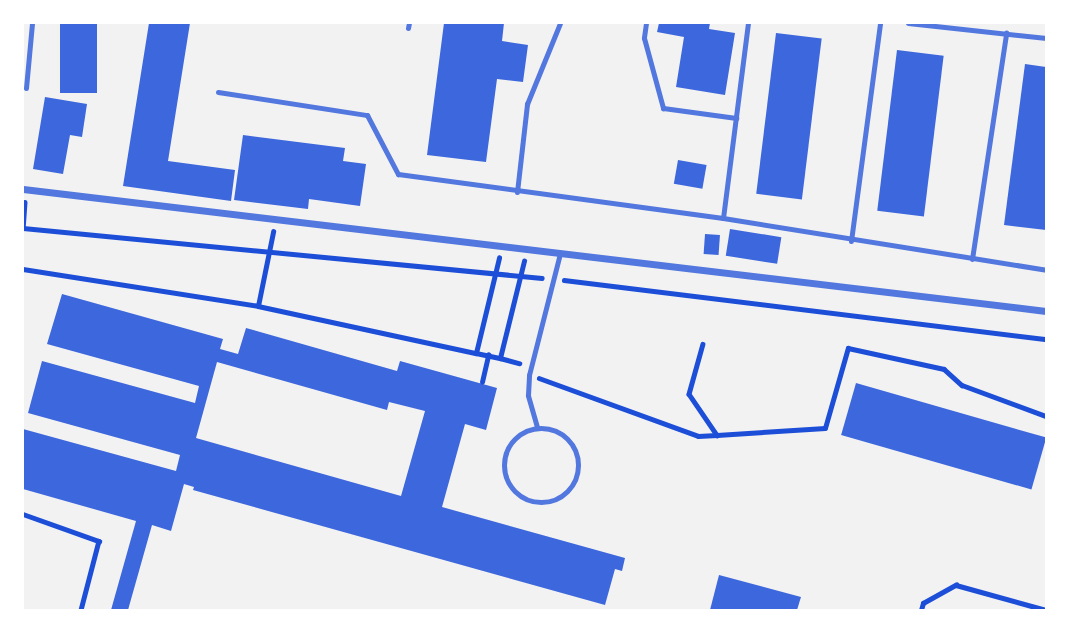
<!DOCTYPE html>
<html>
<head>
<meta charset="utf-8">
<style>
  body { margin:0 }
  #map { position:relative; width:1069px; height:633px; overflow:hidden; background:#f2f2f2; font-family:"Nunito Sans",sans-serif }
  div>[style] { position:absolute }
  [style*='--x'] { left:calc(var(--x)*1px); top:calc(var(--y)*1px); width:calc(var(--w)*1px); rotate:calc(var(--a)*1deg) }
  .building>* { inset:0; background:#3d67dc; transform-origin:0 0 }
  .path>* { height:4.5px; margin:-2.25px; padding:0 2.25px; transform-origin:2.25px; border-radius:2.25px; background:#1d4ed8 }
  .service>* { height:5px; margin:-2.5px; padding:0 2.5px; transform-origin:2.5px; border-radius:2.5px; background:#5277de }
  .service>.ring { margin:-2.5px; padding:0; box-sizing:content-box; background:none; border:5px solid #5277de; border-radius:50% }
  .minor>* { height:7px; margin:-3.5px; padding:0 3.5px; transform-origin:3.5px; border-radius:3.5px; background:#5277de }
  span { translate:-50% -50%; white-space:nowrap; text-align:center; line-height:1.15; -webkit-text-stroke:5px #fff; paint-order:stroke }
  .frame { position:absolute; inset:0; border:24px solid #fff; pointer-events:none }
</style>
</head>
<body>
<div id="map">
  <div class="building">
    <i style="left:60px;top:23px;width:37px;height:70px"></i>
    <i style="clip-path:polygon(149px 23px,190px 23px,168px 161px,235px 170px,231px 201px,123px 186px)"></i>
    <i style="clip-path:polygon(444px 23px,504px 23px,502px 41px,528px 45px,523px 82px,497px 79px,486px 162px,427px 155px)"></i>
    <i style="clip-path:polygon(659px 23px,710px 23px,709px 29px,735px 33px,725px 95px,676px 87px,684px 37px,657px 32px)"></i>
    <i style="left:776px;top:33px;width:46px;height:162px;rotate:7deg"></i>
    <i style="left:897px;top:50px;width:47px;height:162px;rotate:7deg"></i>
    <i style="clip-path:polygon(1025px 64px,1046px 67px,1046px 230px,1004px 225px)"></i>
    <i style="clip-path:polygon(45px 97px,87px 104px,82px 137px,70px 135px,63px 174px,33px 169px)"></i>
    <i style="clip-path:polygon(243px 135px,345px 148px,343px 161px,366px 164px,360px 206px,309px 199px,308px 209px,234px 200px)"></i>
    <i style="left:678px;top:160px;width:29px;height:24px;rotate:10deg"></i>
    <i style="left:730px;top:229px;width:52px;height:27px;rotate:9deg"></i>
    <i style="left:705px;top:234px;width:15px;height:20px;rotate:4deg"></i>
    <i style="clip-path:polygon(evenodd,62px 294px,223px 339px,220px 349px,238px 354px,246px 328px,397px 371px,400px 361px,497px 388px,486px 430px,465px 424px,442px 507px,625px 558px,622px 571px,615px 569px,605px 605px,193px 490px,194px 487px,184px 484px,171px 531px,152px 525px,128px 610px,111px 610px,136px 521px,23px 489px,23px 429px,176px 471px,180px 455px,28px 413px,42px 361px,195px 403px,199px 386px,47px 344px,62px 294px,217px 362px,387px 410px,389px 402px,425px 411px,401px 496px,196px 438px,217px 362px)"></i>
    <i style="left:856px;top:383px;width:198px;height:54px;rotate:16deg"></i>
    <i style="clip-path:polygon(719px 575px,801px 597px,797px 610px,710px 610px)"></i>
  </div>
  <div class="path">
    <i style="--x:25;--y:202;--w:26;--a:94"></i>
    <i style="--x:23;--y:228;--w:521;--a:5.5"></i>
    <i style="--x:23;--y:269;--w:238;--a:8.9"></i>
    <i style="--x:258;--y:306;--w:223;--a:12.2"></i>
    <i style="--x:476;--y:353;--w:98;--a:-76.4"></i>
    <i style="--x:564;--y:280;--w:486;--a:7"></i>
    <i style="--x:258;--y:306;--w:76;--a:-78.5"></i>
    <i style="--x:703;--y:344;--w:52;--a:105.6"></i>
    <i style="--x:689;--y:394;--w:50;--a:55.7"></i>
    <i style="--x:717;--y:435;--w:108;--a:-3.7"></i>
    <i style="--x:825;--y:428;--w:83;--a:-74"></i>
    <i style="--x:848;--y:348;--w:98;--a:12.3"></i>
    <i style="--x:944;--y:369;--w:24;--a:42"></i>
    <i style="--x:962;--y:385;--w:90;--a:20.3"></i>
    <i style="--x:476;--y:353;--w:25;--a:12"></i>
    <i style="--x:500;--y:358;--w:100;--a:-76.1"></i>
    <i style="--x:500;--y:358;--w:20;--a:15"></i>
    <i style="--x:539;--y:378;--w:169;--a:20"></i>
    <i style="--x:698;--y:436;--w:19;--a:-3"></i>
    <i style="--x:482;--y:382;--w:28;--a:-77"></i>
    <i style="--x:23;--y:514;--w:81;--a:19.6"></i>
    <i style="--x:99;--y:541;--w:71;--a:104.6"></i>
    <i style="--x:921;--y:610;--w:7;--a:-74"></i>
    <i style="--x:923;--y:603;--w:38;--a:-29"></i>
    <i style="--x:956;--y:585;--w:93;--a:15.5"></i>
  </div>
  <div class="service">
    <i style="--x:646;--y:23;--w:15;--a:98"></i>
    <i style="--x:644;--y:38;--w:73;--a:74.8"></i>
    <i style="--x:663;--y:108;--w:74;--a:7.8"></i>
    <i style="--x:908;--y:23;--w:139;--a:6.2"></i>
    <i style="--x:408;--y:28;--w:5;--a:-79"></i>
    <i style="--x:26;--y:88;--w:65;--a:-84.7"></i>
    <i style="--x:218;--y:92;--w:151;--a:8.8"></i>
    <i style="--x:367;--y:115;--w:67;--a:62.3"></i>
    <i style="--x:398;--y:174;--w:328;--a:7.7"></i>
    <i style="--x:723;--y:218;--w:327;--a:9.1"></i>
    <i style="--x:517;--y:192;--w:89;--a:-83.5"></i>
    <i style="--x:527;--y:104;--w:87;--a:-67.8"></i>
    <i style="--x:723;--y:218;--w:197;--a:-82.7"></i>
    <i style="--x:851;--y:241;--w:220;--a:-82.4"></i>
    <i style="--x:972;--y:259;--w:229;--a:-81.4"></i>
    <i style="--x:537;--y:427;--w:33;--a:-106"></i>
    <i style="--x:528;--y:395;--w:20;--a:-87"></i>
    <i style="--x:529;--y:375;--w:126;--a:-75.7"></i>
    <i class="ring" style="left:504px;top:428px;width:69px;height:69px"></i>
  </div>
  <div class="minor">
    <i style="--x:23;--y:189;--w:1030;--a:6.8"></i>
  </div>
  <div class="frame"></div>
</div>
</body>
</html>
